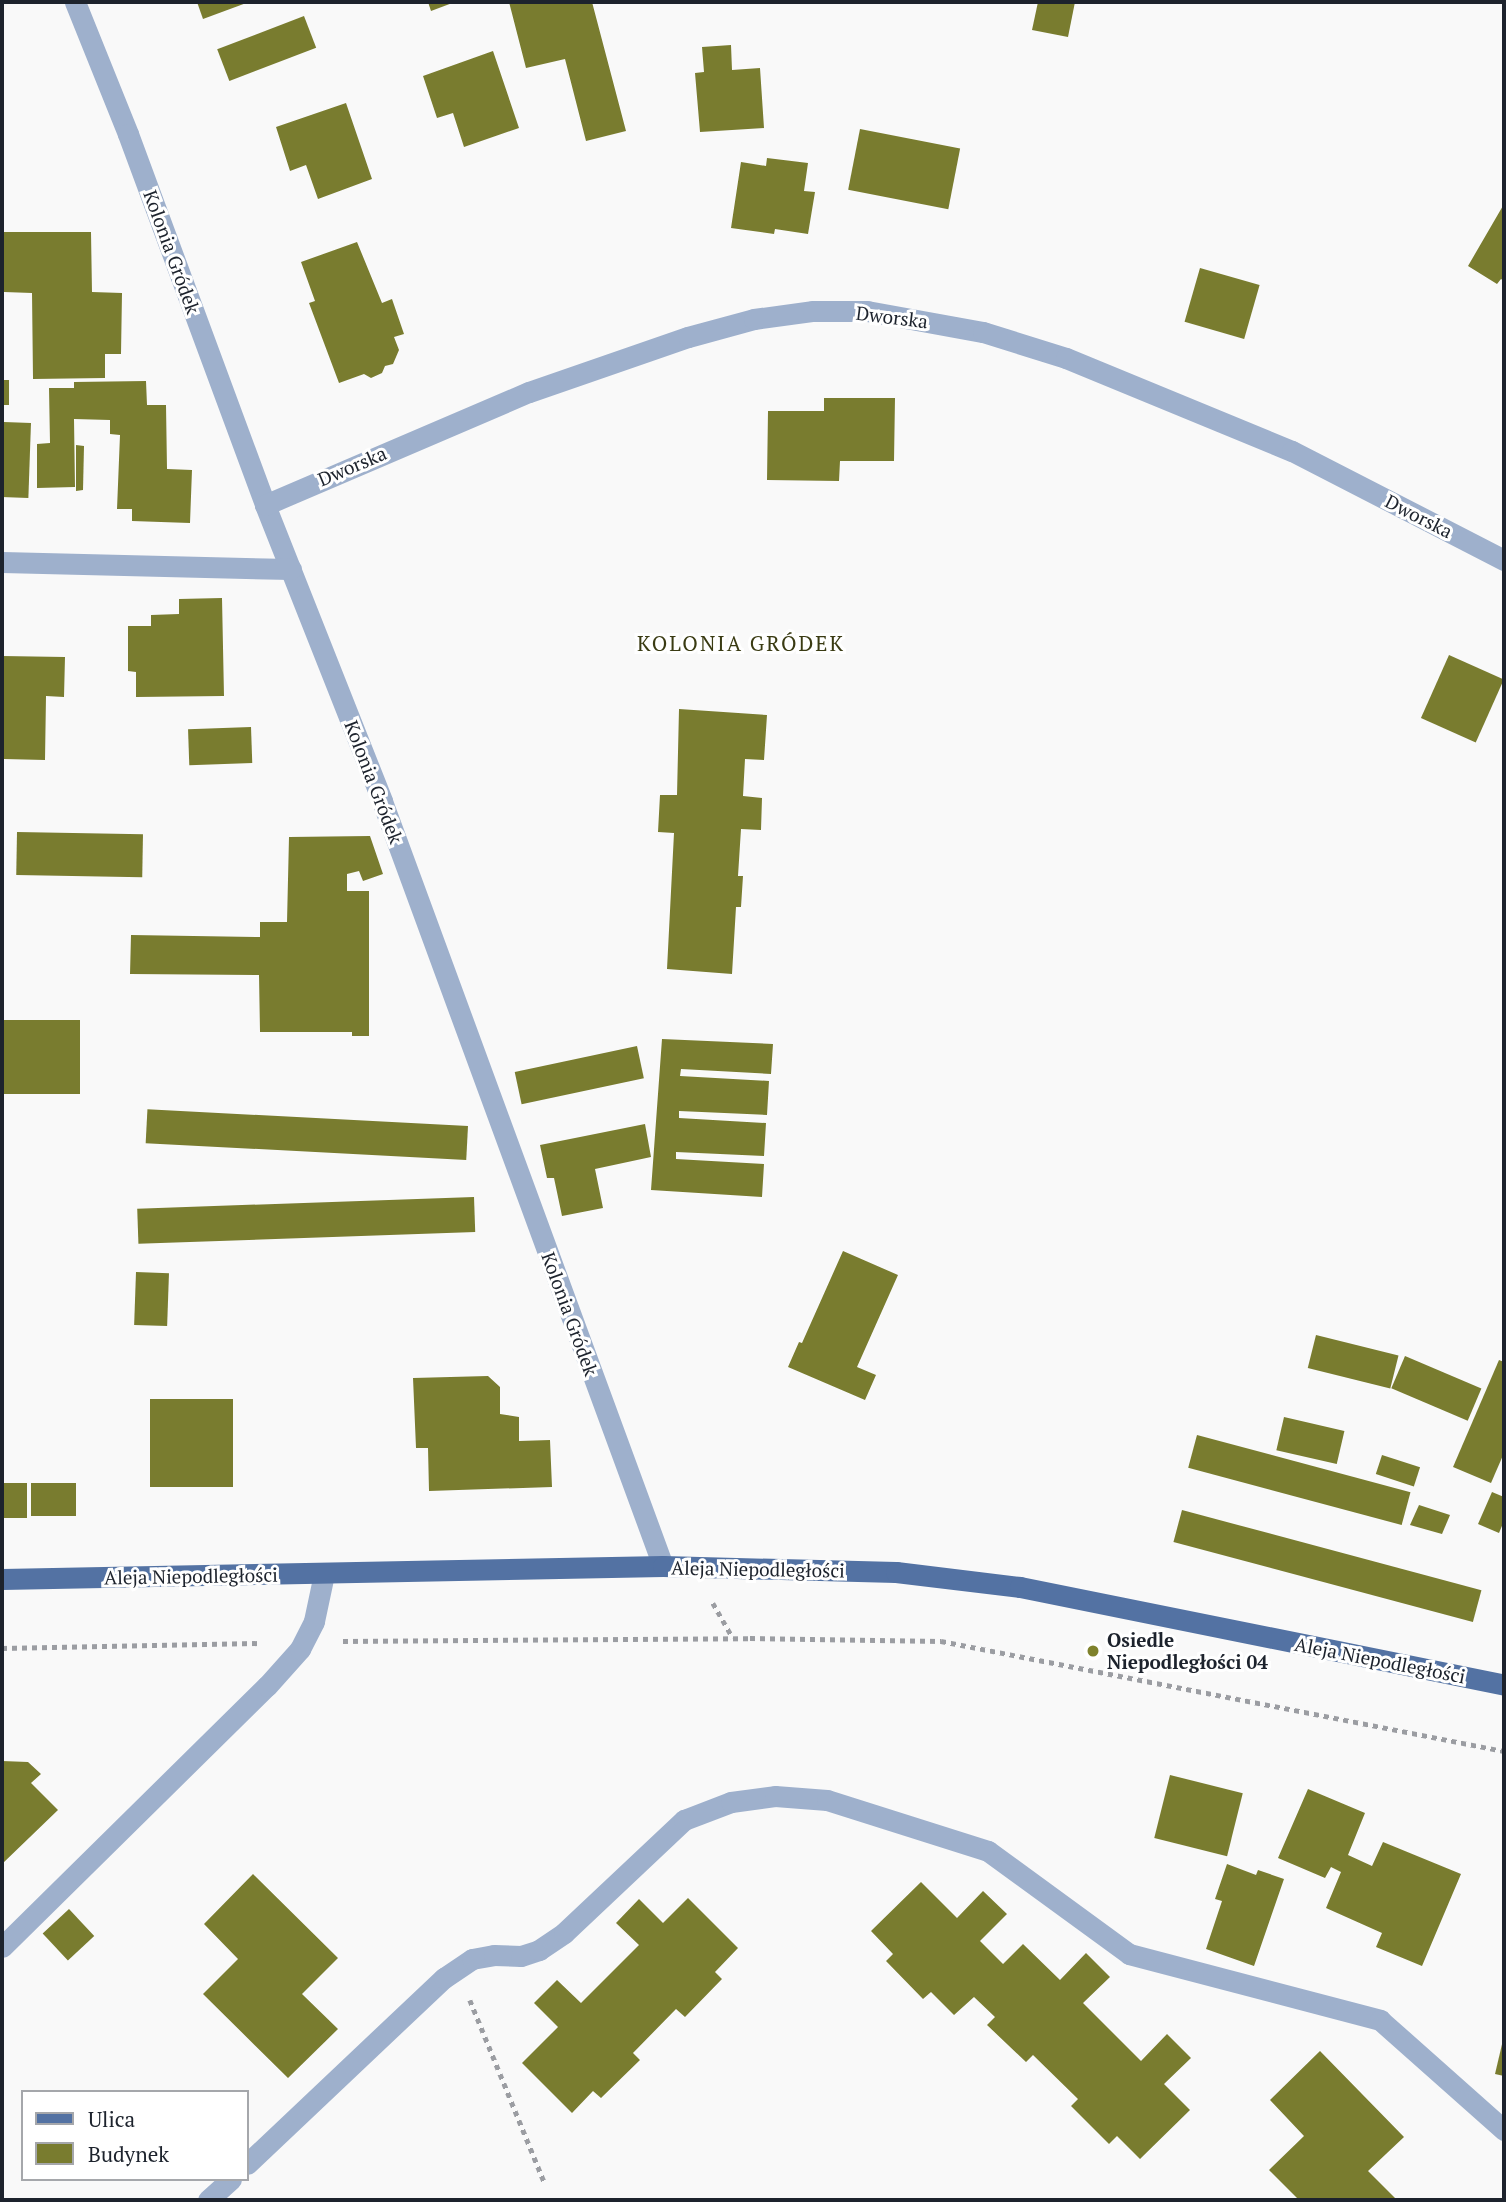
<!DOCTYPE html>
<html>
<head>
<meta charset="utf-8">
<style>
  body { margin:0 }
  #map { position:relative; width:1506px; height:2202px; overflow:hidden; background:#f9f9f9; font-family:"PT Serif",serif }
  div>[style] { position:absolute }
  [style*='--x'] { left:calc(var(--x)*1px); top:calc(var(--y)*1px); width:calc(var(--w)*1px); rotate:calc(var(--a)*1deg) }
  .building>* { inset:0; background:#797c2f; transform-origin:0 0 }
  .path>* { height:4.5px; margin-top:-2.25px; transform-origin:0; background:repeating-linear-gradient(90deg,#9b9da2 0 5px,transparent 0 10px) }
  .minor>* { height:21px; margin:-10.5px; padding:0 10.5px; transform-origin:10.5px; border-radius:10.5px; background:#9eb0cc }
  .major>* { height:21px; margin:-10.5px; padding:0 10.5px; transform-origin:10.5px; border-radius:10.5px; background:#5372a3 }
  .dots>* { width:19px; height:19px; translate:-50% -50%; box-sizing:border-box; border:4px solid #fff; border-radius:50% }
  span { translate:-50% -50%; white-space:nowrap; text-align:center; line-height:1.15; -webkit-text-stroke:6px #fff; paint-order:stroke }
  .street-label { font-size:19px; color:#1d232d }
  .poi-label { font-size:19px; color:#1d232d; font-weight:700 }
  .left { translate:0 -50%; text-align:left }
  .neighbourhood-label { font-size:21px; color:#3a3b13; letter-spacing:2px }
  .frame { position:absolute; inset:0; border:4px solid #1d232d; pointer-events:none }
  .legend { position:absolute; left:21px; top:2090px; width:228px; height:91px; box-sizing:border-box; background:#fff; border:2px solid #a5a7ab; margin:0; padding:9px 12px; list-style:none; font-size:21px; color:#1d232d }
  .legend li { display:flex; align-items:center; gap:14px; height:35px }
  .legend b { width:35px; border:2px solid #a5a7ab }
</style>
</head>
<body>
<div id="map">
  <div class="building">
    <i style="clip-path:polygon(197px 2px,249px 2px,203px 19px)"></i>
    <i style="clip-path:polygon(428px 2px,455px 2px,431px 11px)"></i>
    <i style="clip-path:polygon(509px 2px,592px 2px,626px 131px,586px 141px,565px 59px,526px 68px)"></i>
    <i style="clip-path:polygon(1038px 2px,1075px 2px,1068px 37px,1032px 30px)"></i>
    <i style="left:304px;top:16px;width:34px;height:93px;rotate:69deg"></i>
    <i style="clip-path:polygon(731px 45px,732px 70px,760px 68px,764px 128px,700px 132px,695px 73px,704px 72px,702px 47px)"></i>
    <i style="clip-path:polygon(493px 51px,519px 128px,464px 147px,453px 113px,437px 118px,423px 76px)"></i>
    <i style="clip-path:polygon(346px 103px,372px 179px,318px 199px,306px 165px,290px 171px,276px 127px)"></i>
    <i style="left:860px;top:129px;width:102px;height:62px;rotate:11deg"></i>
    <i style="clip-path:polygon(767px 158px,808px 163px,804px 191px,815px 192px,808px 234px,775px 229px,774px 234px,731px 228px,741px 162px,766px 166px)"></i>
    <i style="clip-path:polygon(1504px 204px,1504px 281px,1501px 279px,1497px 284px,1468px 266px)"></i>
    <i style="clip-path:polygon(3px 232px,91px 232px,92px 292px,122px 293px,121px 354px,105px 354px,105px 378px,33px 379px,32px 293px,4px 292px)"></i>
    <i style="clip-path:polygon(357px 242px,382px 303px,392px 299px,404px 334px,394px 337px,399px 350px,393px 364px,385px 366px,382px 373px,371px 378px,364px 374px,339px 383px,309px 303px,315px 301px,301px 262px)"></i>
    <i style="left:1200px;top:268px;width:62px;height:56px;rotate:16deg"></i>
    <i style="left:2px;top:380px;width:7px;height:25px"></i>
    <i style="clip-path:polygon(146px 381px,147px 405px,166px 405px,167px 469px,192px 470px,190px 523px,132px 521px,132px 509px,117px 509px,120px 435px,110px 434px,110px 420px,74px 419px,75px 487px,37px 488px,37px 444px,50px 443px,49px 388px,74px 388px,74px 382px)"></i>
    <i style="clip-path:polygon(824px 398px,895px 398px,894px 461px,840px 461px,839px 481px,767px 480px,768px 411px,824px 411px)"></i>
    <i style="left:4px;top:422px;width:27px;height:75px;rotate:2deg"></i>
    <i style="clip-path:polygon(76px 445px,84px 446px,83px 490px,76px 491px)"></i>
    <i style="clip-path:polygon(222px 598px,224px 696px,136px 697px,136px 672px,128px 671px,128px 626px,151px 626px,151px 615px,179px 614px,179px 599px)"></i>
    <i style="left:1449px;top:655px;width:60px;height:69px;rotate:24deg"></i>
    <i style="clip-path:polygon(2px 656px,65px 657px,64px 697px,46px 696px,45px 760px,4px 759px)"></i>
    <i style="clip-path:polygon(679px 709px,767px 715px,764px 760px,745px 759px,743px 796px,762px 798px,761px 830px,741px 829px,738px 876px,743px 876px,741px 907px,736px 907px,732px 974px,667px 969px,674px 833px,658px 832px,660px 795px,677px 795px)"></i>
    <i style="left:251px;top:727px;width:36px;height:63px;rotate:88deg"></i>
    <i style="left:17px;top:832px;width:126px;height:43px;rotate:1deg"></i>
    <i style="clip-path:polygon(370px 836px,383px 874px,363px 881px,359px 871px,347px 874px,347px 891px,369px 891px,369px 1036px,352px 1036px,352px 1032px,260px 1032px,259px 975px,130px 974px,131px 935px,260px 937px,260px 922px,287px 922px,289px 837px)"></i>
    <i style="left:2px;top:1020px;width:78px;height:74px"></i>
    <i style="clip-path:polygon(662px 1039px,773px 1044px,771px 1074px,681px 1069px,680px 1076px,769px 1081px,767px 1115px,679px 1111px,679px 1118px,766px 1123px,764px 1156px,676px 1152px,676px 1159px,764px 1164px,762px 1197px,651px 1190px)"></i>
    <i style="left:637px;top:1046px;width:33px;height:125px;rotate:78deg"></i>
    <i style="clip-path:polygon(645px 1124px,651px 1157px,595px 1169px,603px 1208px,562px 1216px,554px 1178px,547px 1178px,540px 1145px)"></i>
    <i style="left:468px;top:1126px;width:34px;height:321px;rotate:93deg"></i>
    <i style="left:474px;top:1197px;width:35px;height:337px;rotate:88deg"></i>
    <i style="clip-path:polygon(843px 1251px,898px 1275px,857px 1367px,876px 1375px,865px 1400px,788px 1367px,799px 1342px,802px 1343px)"></i>
    <i style="left:136px;top:1272px;width:33px;height:53px;rotate:2deg"></i>
    <i style="left:1316px;top:1335px;width:85px;height:34px;rotate:14deg"></i>
    <i style="left:1405px;top:1356px;width:83px;height:35px;rotate:23deg"></i>
    <i style="clip-path:polygon(1499px 1360px,1504px 1362px,1504px 1453px,1491px 1483px,1453px 1467px)"></i>
    <i style="clip-path:polygon(488px 1376px,500px 1387px,500px 1414px,519px 1417px,519px 1441px,550px 1440px,552px 1487px,429px 1491px,428px 1448px,416px 1448px,413px 1378px)"></i>
    <i style="left:150px;top:1399px;width:83px;height:88px"></i>
    <i style="left:1284px;top:1417px;width:62px;height:34px;rotate:13deg"></i>
    <i style="left:1197px;top:1435px;width:221px;height:34px;rotate:15deg"></i>
    <i style="left:1382px;top:1455px;width:40px;height:20px;rotate:18deg"></i>
    <i style="left:2px;top:1483px;width:25px;height:35px"></i>
    <i style="left:31px;top:1483px;width:45px;height:33px"></i>
    <i style="clip-path:polygon(1492px 1492px,1504px 1497px,1504px 1521px,1499px 1533px,1478px 1524px)"></i>
    <i style="clip-path:polygon(1419px 1505px,1450px 1515px,1442px 1534px,1410px 1525px)"></i>
    <i style="left:1182px;top:1510px;width:310px;height:33px;rotate:15deg"></i>
    <i style="clip-path:polygon(2px 1761px,28px 1762px,41px 1774px,31px 1783px,58px 1810px,2px 1864px)"></i>
    <i style="left:1170px;top:1775px;width:75px;height:65px;rotate:14deg"></i>
    <i style="clip-path:polygon(1308px 1789px,1365px 1813px,1348px 1855px,1372px 1866px,1383px 1842px,1461px 1874px,1422px 1966px,1376px 1947px,1382px 1933px,1326px 1908px,1341px 1872px,1331px 1867px,1325px 1878px,1278px 1858px)"></i>
    <i style="clip-path:polygon(1227px 1864px,1256px 1875px,1258px 1870px,1284px 1879px,1254px 1966px,1206px 1949px,1222px 1901px,1215px 1899px)"></i>
    <i style="clip-path:polygon(253px 1874px,338px 1958px,302px 1994px,338px 2029px,288px 2078px,203px 1994px,238px 1959px,204px 1924px)"></i>
    <i style="clip-path:polygon(921px 1882px,957px 1918px,983px 1891px,1007px 1914px,980px 1941px,1003px 1964px,1023px 1944px,1060px 1980px,1086px 1953px,1110px 1977px,1083px 2003px,1141px 2061px,1167px 2034px,1191px 2058px,1164px 2084px,1190px 2110px,1140px 2159px,1117px 2136px,1109px 2144px,1071px 2106px,1078px 2099px,1033px 2055px,1026px 2062px,987px 2025px,995px 2017px,974px 1997px,954px 2015px,931px 1992px,923px 1999px,886px 1961px,893px 1954px,871px 1931px)"></i>
    <i style="clip-path:polygon(688px 1898px,738px 1948px,715px 1972px,722px 1979px,685px 2017px,676px 2009px,633px 2053px,640px 2060px,601px 2098px,593px 2091px,572px 2113px,522px 2063px,558px 2027px,534px 2003px,557px 1980px,581px 2003px,639px 1945px,616px 1923px,639px 1899px,663px 1923px)"></i>
    <i style="left:69px;top:1909px;width:37px;height:36px;rotate:47deg"></i>
    <i style="clip-path:polygon(1503px 2040px,1504px 2040px,1504px 2076px,1495px 2074px)"></i>
    <i style="clip-path:polygon(1320px 2051px,1404px 2137px,1368px 2171px,1397px 2200px,1299px 2200px,1269px 2170px,1304px 2136px,1270px 2100px)"></i>
  </div>
  <div class="path">
    <i style="--x:713;--y:1603;--w:40;--a:60.3"></i>
    <i style="--x:343;--y:1641;--w:407;--a:-0.4"></i>
    <i style="--x:750;--y:1638;--w:191;--a:0.9"></i>
    <i style="--x:941;--y:1641;--w:574;--a:11.06"></i>
    <i style="--x:2;--y:1648;--w:256;--a:-1.1"></i>
    <i style="--x:470;--y:2000;--w:196;--a:67.8"></i>
  </div>
  <div class="minor">
    <i style="--x:75;--y:2;--w:142;--a:68.1"></i>
    <i style="--x:128;--y:134;--w:395;--a:69.7"></i>
    <i style="--x:265;--y:505;--w:318;--a:68.4"></i>
    <i style="--x:382;--y:801;--w:815;--a:69.83"></i>
    <i style="--x:265;--y:505;--w:287;--a:-23.2"></i>
    <i style="--x:529;--y:392;--w:168;--a:-19.1"></i>
    <i style="--x:688;--y:337;--w:68;--a:-15.3"></i>
    <i style="--x:754;--y:319;--w:60;--a:-7.7"></i>
    <i style="--x:813;--y:311;--w:54;--a:0"></i>
    <i style="--x:867;--y:311;--w:118;--a:10.3"></i>
    <i style="--x:983;--y:332;--w:87;--a:17.4"></i>
    <i style="--x:1066;--y:358;--w:244;--a:22.4"></i>
    <i style="--x:1292;--y:451;--w:238;--a:27.2"></i>
    <i style="--x:2;--y:562;--w:289;--a:1.4"></i>
    <i style="--x:2;--y:1947;--w:372;--a:-44.6"></i>
    <i style="--x:267;--y:1686;--w:50;--a:-48.3"></i>
    <i style="--x:300;--y:1649;--w:31;--a:-63"></i>
    <i style="--x:314;--y:1621;--w:48;--a:-78"></i>
    <i style="--x:247;--y:2164;--w:271;--a:-43.4"></i>
    <i style="--x:444;--y:1978;--w:34;--a:-34"></i>
    <i style="--x:472;--y:1959;--w:22;--a:-10"></i>
    <i style="--x:494;--y:1955;--w:27;--a:2"></i>
    <i style="--x:521;--y:1956;--w:19;--a:-18"></i>
    <i style="--x:539;--y:1950;--w:30;--a:-34"></i>
    <i style="--x:564;--y:1933;--w:165;--a:-43.3"></i>
    <i style="--x:684;--y:1820;--w:50;--a:-21"></i>
    <i style="--x:731;--y:1802;--w:44;--a:-7.8"></i>
    <i style="--x:775;--y:1796;--w:52;--a:4.4"></i>
    <i style="--x:827;--y:1800;--w:169;--a:17.6"></i>
    <i style="--x:988;--y:1851;--w:175;--a:36.1"></i>
    <i style="--x:1129;--y:1954;--w:260;--a:14.7"></i>
    <i style="--x:1380;--y:2020;--w:166;--a:41.6"></i>
    <i style="--x:208;--y:2200;--w:31;--a:-42"></i>
  </div>
  <div class="major">
    <i style="--x:2;--y:1579;--w:661;--a:-1.13"></i>
    <i style="--x:663;--y:1566;--w:233;--a:1.5"></i>
    <i style="--x:896;--y:1572;--w:125;--a:6.9"></i>
    <i style="--x:1020;--y:1587;--w:494;--a:11.4"></i>
  </div>
  <div class="dots">
    <i style="left:1093px;top:1651px;background:#7f822c"></i>
  </div>
  <div class="street-label">
    <span style="left:172px;top:252px;rotate:70deg">Kolonia Gródek</span>
    <span style="left:892px;top:317px;rotate:7deg">Dworska</span>
    <span style="left:352px;top:466px;rotate:-23deg">Dworska</span>
    <span style="left:1419px;top:516px;rotate:27deg">Dworska</span>
    <span style="left:374px;top:782px;rotate:69deg">Kolonia Gródek</span>
    <span style="left:570px;top:1314px;rotate:70deg">Kolonia Gródek</span>
    <span style="left:758px;top:1569px;rotate:1deg">Aleja Niepodległości</span>
    <span style="left:191px;top:1576px;rotate:-1deg">Aleja Niepodległości</span>
    <span style="left:1380px;top:1660px;rotate:11deg">Aleja Niepodległości</span>
  </div>
  <div class="poi-label">
    <span class="left" style="left:1107px;top:1651px">Osiedle<br>Niepodległości 04</span>
  </div>
  <div class="neighbourhood-label">
    <span style="left:741px;top:643px">KOLONIA GRÓDEK</span>
  </div>
  <div class="frame"></div>
  <ul class="legend">
  <li><b style="height:9px;background:#5372a3"></b>Ulica</li>
  <li><b style="height:19px;background:#797c2f"></b>Budynek</li>
  </ul>
</div>
</body>
</html>
